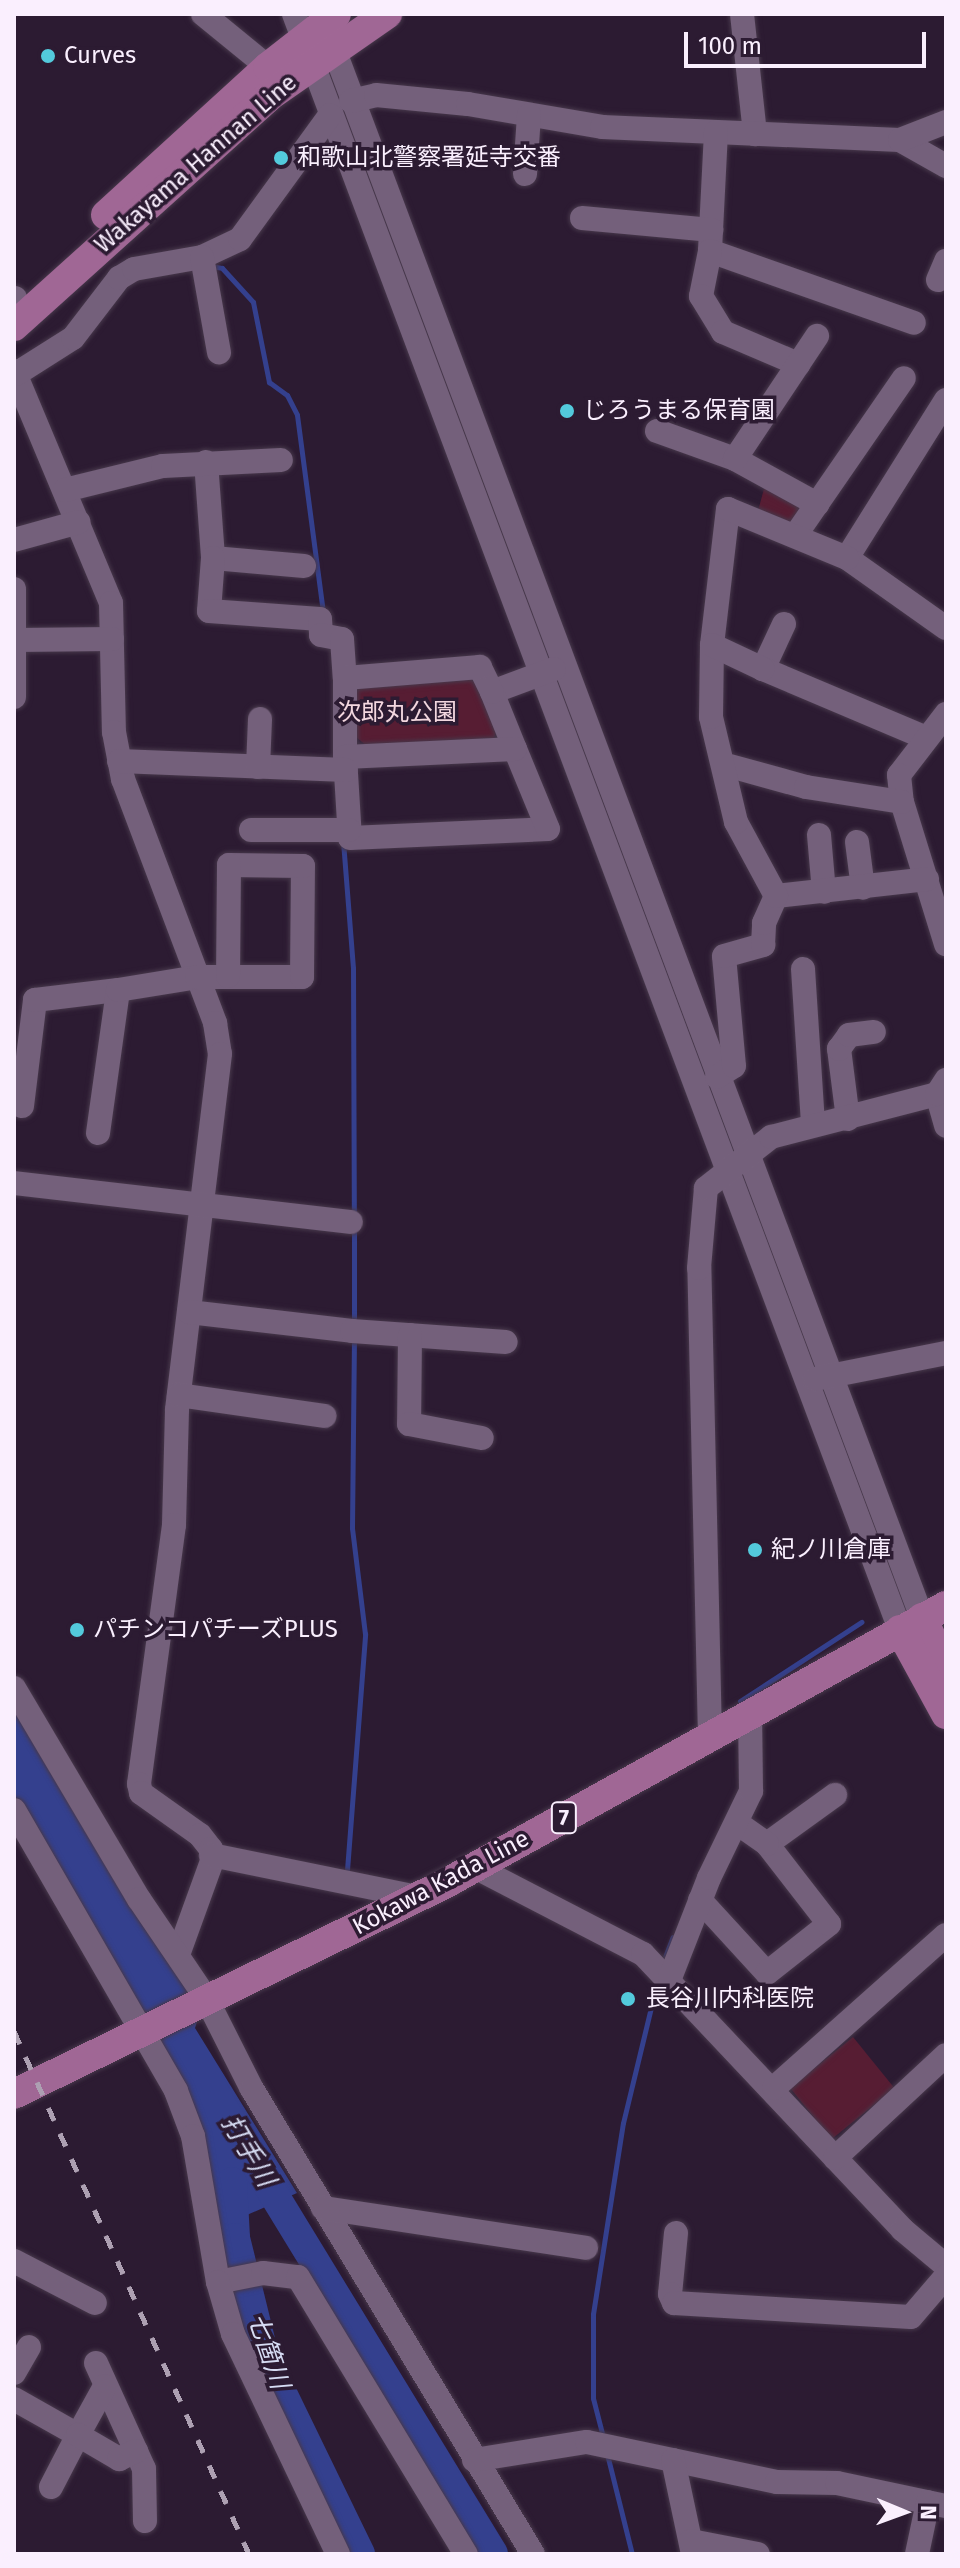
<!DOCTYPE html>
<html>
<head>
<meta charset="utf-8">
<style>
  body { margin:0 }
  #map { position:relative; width:960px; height:2568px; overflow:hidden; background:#2c1b32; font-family:"Fira Sans","Noto Sans JP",sans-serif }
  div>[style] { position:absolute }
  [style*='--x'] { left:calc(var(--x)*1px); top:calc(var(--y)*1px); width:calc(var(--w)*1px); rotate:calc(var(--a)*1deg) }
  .green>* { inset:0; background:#571d33; transform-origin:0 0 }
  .water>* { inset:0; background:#34408e }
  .stream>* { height:5px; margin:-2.5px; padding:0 2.5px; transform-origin:2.5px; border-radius:2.5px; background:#34408e }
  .river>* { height:30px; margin:-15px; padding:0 15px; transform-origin:15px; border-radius:15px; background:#34408e }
  .roads { filter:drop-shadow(0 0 2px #47384b) drop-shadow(0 0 2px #47384b) }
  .minor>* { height:24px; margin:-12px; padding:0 12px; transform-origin:12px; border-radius:12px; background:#74607b }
  .major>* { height:30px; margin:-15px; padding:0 15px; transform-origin:15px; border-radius:15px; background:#a06795 }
  .rail>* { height:5px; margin-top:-2.5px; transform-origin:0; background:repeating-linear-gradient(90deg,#ada0b2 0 14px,transparent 0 28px) }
  .dots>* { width:22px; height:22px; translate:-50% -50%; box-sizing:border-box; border:4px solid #2c1b32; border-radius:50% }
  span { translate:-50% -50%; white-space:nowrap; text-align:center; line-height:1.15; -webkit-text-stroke:7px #2c1b32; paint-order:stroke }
  .shield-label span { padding:2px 6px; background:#2c1b32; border:2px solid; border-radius:6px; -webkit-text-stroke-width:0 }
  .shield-label { font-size:22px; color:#faeffe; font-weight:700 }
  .poi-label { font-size:24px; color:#faeffe }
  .left { translate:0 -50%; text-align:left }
  .street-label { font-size:24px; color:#faeffe }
  .park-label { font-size:24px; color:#f3d7df }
  .water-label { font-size:26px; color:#d6dcf3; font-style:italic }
  .frame { position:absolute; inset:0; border:16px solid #faeffe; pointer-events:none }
  .north { position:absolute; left:864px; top:2472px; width:80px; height:80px; -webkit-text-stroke:6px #2c1b32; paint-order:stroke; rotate:91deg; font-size:22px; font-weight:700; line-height:32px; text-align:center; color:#faeffe }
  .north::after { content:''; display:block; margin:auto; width:28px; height:36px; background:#faeffe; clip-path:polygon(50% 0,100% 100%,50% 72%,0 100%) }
  .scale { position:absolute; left:684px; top:32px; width:242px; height:36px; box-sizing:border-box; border:4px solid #faeffe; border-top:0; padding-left:10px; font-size:24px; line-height:28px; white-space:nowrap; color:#faeffe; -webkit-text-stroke:6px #2c1b32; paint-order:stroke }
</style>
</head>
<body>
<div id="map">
  <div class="green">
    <i style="clip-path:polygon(765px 485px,801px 504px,792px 523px,758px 511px)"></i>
    <i style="clip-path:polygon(472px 676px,498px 727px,494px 738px,368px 747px,356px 737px,356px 691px,363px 682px)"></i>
    <i style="left:853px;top:2037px;width:66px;height:81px;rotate:51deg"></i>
  </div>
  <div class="water">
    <i style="clip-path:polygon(14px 1704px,200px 2012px,195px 2028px,297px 2193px,215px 2229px,123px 1980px,14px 1794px)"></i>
  </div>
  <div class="stream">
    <i style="--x:210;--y:266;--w:12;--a:9"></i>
    <i style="--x:222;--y:268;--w:46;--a:47.6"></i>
    <i style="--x:253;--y:302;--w:82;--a:78.7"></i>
    <i style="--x:269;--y:382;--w:22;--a:36"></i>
    <i style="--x:287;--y:395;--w:22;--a:63"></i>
    <i style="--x:297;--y:415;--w:200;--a:82.5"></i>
    <i style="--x:343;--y:841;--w:127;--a:85.5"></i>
    <i style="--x:353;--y:968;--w:247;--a:89.8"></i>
    <i style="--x:354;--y:1229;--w:94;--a:90"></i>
    <i style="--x:740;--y:1701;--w:145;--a:-33.1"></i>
    <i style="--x:347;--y:1870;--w:237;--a:-85.6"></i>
    <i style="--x:365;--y:1634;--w:107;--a:-97"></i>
    <i style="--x:352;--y:1528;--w:191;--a:-89.4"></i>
    <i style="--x:662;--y:1965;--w:30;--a:-69"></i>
    <i style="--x:603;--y:2437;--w:40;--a:-104.4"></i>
    <i style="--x:593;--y:2398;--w:84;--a:-90"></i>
    <i style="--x:593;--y:2314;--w:193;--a:-81.1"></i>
    <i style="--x:623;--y:2123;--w:149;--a:-76.4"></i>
    <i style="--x:607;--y:2454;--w:103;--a:76"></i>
  </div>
  <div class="river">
    <i style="--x:257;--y:2167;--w:453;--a:58.6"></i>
    <i style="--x:232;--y:2182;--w:56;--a:86.9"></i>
    <i style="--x:235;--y:2238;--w:122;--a:76.2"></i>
    <i style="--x:264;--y:2356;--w:220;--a:64.1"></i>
  </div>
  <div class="roads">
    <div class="minor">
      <i style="--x:203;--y:14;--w:84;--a:39.2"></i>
      <i style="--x:294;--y:14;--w:1726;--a:69.44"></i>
      <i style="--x:742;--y:14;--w:121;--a:83.8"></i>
      <i style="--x:329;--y:36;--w:1689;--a:69.45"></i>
      <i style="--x:351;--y:101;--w:26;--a:-13"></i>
      <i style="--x:376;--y:95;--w:92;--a:5.6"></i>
      <i style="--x:468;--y:104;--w:136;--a:9.7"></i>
      <i style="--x:602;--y:127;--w:298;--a:2.5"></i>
      <i style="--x:900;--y:140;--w:53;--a:29.5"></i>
      <i style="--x:716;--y:132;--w:119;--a:92.9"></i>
      <i style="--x:710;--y:251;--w:216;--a:19.4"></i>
      <i style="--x:900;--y:140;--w:49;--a:-21.4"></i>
      <i style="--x:525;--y:174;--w:59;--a:-86.1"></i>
      <i style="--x:582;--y:218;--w:130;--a:5.3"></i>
      <i style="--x:710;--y:251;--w:46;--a:101.3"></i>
      <i style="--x:701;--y:296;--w:42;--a:58.6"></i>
      <i style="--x:723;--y:332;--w:82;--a:23.1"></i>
      <i style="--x:202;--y:257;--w:42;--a:-25.3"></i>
      <i style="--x:240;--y:239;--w:153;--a:-54"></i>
      <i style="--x:938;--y:280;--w:21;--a:-67"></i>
      <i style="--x:14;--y:298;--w:1;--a:0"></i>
      <i style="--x:14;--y:371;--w:251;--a:67.3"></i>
      <i style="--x:111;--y:603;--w:129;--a:88.7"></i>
      <i style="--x:114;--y:732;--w:48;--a:79.2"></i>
      <i style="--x:123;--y:779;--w:261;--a:69.3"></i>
      <i style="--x:215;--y:1023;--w:31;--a:81"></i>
      <i style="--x:220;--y:1054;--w:359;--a:96.9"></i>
      <i style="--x:177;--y:1410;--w:115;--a:91.5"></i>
      <i style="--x:174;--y:1525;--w:261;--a:97.7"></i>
      <i style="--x:139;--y:1784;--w:9;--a:77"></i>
      <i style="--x:141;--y:1793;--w:72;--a:35.4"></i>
      <i style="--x:200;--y:1835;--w:18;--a:52"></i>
      <i style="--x:211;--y:1849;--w:12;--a:85"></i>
      <i style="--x:212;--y:1861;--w:100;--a:109.9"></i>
      <i style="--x:16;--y:374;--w:67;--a:-32.3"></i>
      <i style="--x:73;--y:338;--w:76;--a:-52.5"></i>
      <i style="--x:119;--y:278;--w:17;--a:-31"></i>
      <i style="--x:134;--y:269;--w:69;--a:-10"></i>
      <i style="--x:202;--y:257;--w:97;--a:79.9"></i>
      <i style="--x:946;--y:400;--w:186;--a:122.1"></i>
      <i style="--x:847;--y:558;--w:121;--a:35.3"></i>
      <i style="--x:657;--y:431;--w:83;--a:19.7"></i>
      <i style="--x:735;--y:459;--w:94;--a:28.8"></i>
      <i style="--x:735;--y:459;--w:148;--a:-56.3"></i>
      <i style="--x:206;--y:462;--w:96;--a:85.8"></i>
      <i style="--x:65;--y:490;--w:101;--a:-13.8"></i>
      <i style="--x:163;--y:466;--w:118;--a:-2.9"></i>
      <i style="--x:797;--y:533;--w:188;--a:-55.4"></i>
      <i style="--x:14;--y:540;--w:67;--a:-15.5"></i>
      <i style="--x:304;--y:566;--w:91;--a:-175"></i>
      <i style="--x:213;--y:558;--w:53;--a:94.3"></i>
      <i style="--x:209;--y:611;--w:111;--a:4.1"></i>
      <i style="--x:320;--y:619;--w:16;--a:86"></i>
      <i style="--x:321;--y:635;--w:21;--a:11"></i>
      <i style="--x:342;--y:639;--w:39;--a:86"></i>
      <i style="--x:784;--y:624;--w:50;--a:115"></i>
      <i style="--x:763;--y:669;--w:175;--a:22.9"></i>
      <i style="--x:15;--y:640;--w:97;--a:-0.6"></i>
      <i style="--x:712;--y:645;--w:137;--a:-83.3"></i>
      <i style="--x:728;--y:509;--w:129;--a:22.4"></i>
      <i style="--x:492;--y:692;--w:66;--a:-20.4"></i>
      <i style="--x:14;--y:697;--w:108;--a:-90"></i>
      <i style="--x:946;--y:714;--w:77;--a:127.6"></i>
      <i style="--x:899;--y:775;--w:27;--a:84"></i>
      <i style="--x:902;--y:802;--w:149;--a:72.8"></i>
      <i style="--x:345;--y:757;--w:81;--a:86.5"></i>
      <i style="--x:350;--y:838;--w:198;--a:-2.6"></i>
      <i style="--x:548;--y:829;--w:87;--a:-112.4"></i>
      <i style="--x:515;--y:749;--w:61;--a:-112"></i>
      <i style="--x:492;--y:692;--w:28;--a:-116"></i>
      <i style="--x:480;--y:667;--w:135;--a:175.3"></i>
      <i style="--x:345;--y:678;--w:79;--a:90"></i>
      <i style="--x:345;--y:757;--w:170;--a:-2.7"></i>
      <i style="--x:119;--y:761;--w:227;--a:2.3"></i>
      <i style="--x:730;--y:766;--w:79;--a:15.4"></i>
      <i style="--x:806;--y:787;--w:97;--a:8.9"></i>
      <i style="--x:258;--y:767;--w:48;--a:-87.6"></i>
      <i style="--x:251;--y:830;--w:98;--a:0"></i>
      <i style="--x:819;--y:835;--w:57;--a:85"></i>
      <i style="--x:857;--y:842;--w:46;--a:82.6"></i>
      <i style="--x:776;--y:896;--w:152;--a:-6.4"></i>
      <i style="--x:803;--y:969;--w:155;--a:86.3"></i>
      <i style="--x:717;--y:1077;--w:20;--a:-33"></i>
      <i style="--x:734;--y:1066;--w:110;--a:-95.2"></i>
      <i style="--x:724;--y:956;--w:41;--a:-15.8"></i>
      <i style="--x:763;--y:945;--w:22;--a:-87"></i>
      <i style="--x:764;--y:923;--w:30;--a:-66"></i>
      <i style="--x:776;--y:896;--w:84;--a:-118.4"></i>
      <i style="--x:736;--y:822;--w:108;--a:-103.4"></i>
      <i style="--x:711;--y:717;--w:72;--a:-89.2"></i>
      <i style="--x:712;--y:645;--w:56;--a:25.2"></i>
      <i style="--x:937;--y:1094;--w:33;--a:74"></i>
      <i style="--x:22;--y:1106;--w:107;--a:-83"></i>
      <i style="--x:35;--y:1000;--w:84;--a:-6.9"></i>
      <i style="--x:848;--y:1119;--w:71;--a:-97.3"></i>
      <i style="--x:839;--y:1049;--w:17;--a:-54"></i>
      <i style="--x:849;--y:1035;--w:25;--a:-7"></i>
      <i style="--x:98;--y:1133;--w:144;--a:-82"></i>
      <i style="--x:118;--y:990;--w:80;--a:-9.3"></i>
      <i style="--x:197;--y:977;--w:105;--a:0"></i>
      <i style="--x:302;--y:977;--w:111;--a:-89.5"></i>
      <i style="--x:303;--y:866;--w:74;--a:-179.2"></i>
      <i style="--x:229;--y:865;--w:111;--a:90.5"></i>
      <i style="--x:14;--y:1183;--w:339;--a:6.6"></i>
      <i style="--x:189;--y:1312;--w:164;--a:6.6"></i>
      <i style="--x:352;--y:1331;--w:154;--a:4.1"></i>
      <i style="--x:410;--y:1335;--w:89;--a:90.6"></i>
      <i style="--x:409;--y:1424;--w:74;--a:10.9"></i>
      <i style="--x:815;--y:1379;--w:134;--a:-11.2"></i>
      <i style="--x:179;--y:1395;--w:147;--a:8.2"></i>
      <i style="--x:14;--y:1688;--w:245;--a:59.4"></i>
      <i style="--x:139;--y:1899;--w:120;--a:55.9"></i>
      <i style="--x:206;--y:1998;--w:102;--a:63.2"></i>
      <i style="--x:252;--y:2089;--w:543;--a:58.86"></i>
      <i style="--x:710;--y:1737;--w:469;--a:-91.3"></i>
      <i style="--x:699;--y:1268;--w:80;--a:-85"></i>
      <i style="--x:706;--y:1188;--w:83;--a:-38.1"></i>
      <i style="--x:771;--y:1137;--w:171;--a:-14.5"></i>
      <i style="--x:937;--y:1094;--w:17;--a:-57"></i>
      <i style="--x:14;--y:1810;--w:324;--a:60"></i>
      <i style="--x:176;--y:2091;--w:48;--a:69.3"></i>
      <i style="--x:193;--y:2136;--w:148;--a:80.3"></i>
      <i style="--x:218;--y:2282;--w:46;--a:-11.3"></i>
      <i style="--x:263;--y:2273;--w:35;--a:7"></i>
      <i style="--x:298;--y:2277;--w:324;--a:58.8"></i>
      <i style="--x:767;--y:1844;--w:84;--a:-35.8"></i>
      <i style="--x:211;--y:1855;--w:211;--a:11.5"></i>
      <i style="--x:475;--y:1867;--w:189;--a:27.4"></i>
      <i style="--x:643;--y:1954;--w:379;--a:46.7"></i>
      <i style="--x:903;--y:2230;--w:56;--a:39.9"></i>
      <i style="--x:700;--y:1900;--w:99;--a:47.5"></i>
      <i style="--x:767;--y:1973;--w:79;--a:-38.3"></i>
      <i style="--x:829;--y:1924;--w:101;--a:-127.8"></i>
      <i style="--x:767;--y:1844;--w:35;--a:-145"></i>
      <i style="--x:670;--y:1978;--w:107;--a:-68.7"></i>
      <i style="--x:709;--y:1878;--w:97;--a:-64.2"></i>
      <i style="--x:751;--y:1791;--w:77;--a:-90.7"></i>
      <i style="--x:774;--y:2088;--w:230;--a:-41.7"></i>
      <i style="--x:835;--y:2158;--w:151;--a:-42.9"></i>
      <i style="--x:323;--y:2208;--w:266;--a:8.6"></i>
      <i style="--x:676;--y:2233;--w:61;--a:95.6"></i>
      <i style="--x:670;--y:2294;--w:10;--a:66"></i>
      <i style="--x:674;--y:2303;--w:237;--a:3.4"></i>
      <i style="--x:911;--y:2317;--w:54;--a:-49.5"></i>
      <i style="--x:14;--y:2261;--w:91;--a:27.4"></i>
      <i style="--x:218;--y:2282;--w:54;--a:73.9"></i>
      <i style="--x:233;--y:2334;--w:244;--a:64.5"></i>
      <i style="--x:96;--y:2363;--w:116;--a:65.6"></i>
      <i style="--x:144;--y:2469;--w:52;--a:88.9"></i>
      <i style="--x:14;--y:2373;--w:30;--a:-60"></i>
      <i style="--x:14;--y:2399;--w:73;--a:29.4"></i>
      <i style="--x:78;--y:2435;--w:56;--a:-61.1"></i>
      <i style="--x:474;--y:2460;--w:114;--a:-9.1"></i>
      <i style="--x:587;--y:2442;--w:194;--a:11.9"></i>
      <i style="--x:777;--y:2482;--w:60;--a:1"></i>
      <i style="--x:837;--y:2483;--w:111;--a:11.9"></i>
      <i style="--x:673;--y:2460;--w:96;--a:78"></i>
      <i style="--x:51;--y:2487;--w:59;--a:-62.6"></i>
      <i style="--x:78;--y:2435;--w:48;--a:30.3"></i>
      <i style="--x:119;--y:2459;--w:19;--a:-25"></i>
      <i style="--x:691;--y:2541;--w:68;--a:11"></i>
      <i style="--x:917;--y:2554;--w:53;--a:-78.1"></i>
    </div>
    <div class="major">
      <i style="--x:106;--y:215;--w:219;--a:-42.4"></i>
      <i style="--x:268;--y:67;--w:86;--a:-37.9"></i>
      <i style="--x:14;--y:326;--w:343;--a:-42"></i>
      <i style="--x:269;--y:96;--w:144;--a:-34.8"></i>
      <i style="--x:922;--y:1618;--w:56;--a:64.8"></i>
      <i style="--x:900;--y:1630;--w:96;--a:61.3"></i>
      <i style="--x:14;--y:2094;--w:485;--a:-26"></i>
      <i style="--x:450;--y:1881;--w:567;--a:-29.01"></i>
    </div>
  </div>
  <div class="rail">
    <i style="--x:14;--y:2031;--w:573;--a:65.8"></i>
  </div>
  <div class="dots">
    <i style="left:48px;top:56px;background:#53cadc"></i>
    <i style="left:281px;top:158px;background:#53cadc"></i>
    <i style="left:567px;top:411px;background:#53cadc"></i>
    <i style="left:755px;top:1550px;background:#53cadc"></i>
    <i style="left:77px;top:1630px;background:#53cadc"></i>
    <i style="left:628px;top:1999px;background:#53cadc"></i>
  </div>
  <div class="shield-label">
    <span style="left:564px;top:1818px">7</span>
  </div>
  <div class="poi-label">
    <span class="left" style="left:64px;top:56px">Curves</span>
    <span class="left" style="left:297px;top:158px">和歌山北警察署延寺交番</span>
    <span class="left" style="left:583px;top:411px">じろうまる保育園</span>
    <span class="left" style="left:771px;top:1550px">紀ノ川倉庫</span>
    <span class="left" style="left:93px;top:1630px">パチンコパチーズPLUS</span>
    <span class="left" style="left:646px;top:1999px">長谷川内科医院</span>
  </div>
  <div class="street-label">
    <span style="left:196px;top:164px;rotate:-41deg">Wakayama Hannan Line</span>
    <span style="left:441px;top:1883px;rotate:-28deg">Kokawa Kada Line</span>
  </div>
  <div class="park-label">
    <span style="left:397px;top:713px">次郎丸公園</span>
  </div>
  <div class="water-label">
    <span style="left:248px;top:2151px;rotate:59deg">打手川</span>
    <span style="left:268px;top:2351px;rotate:71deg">七箇川</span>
  </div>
  <div class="frame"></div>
  <div class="north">N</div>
  <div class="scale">100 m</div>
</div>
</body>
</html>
